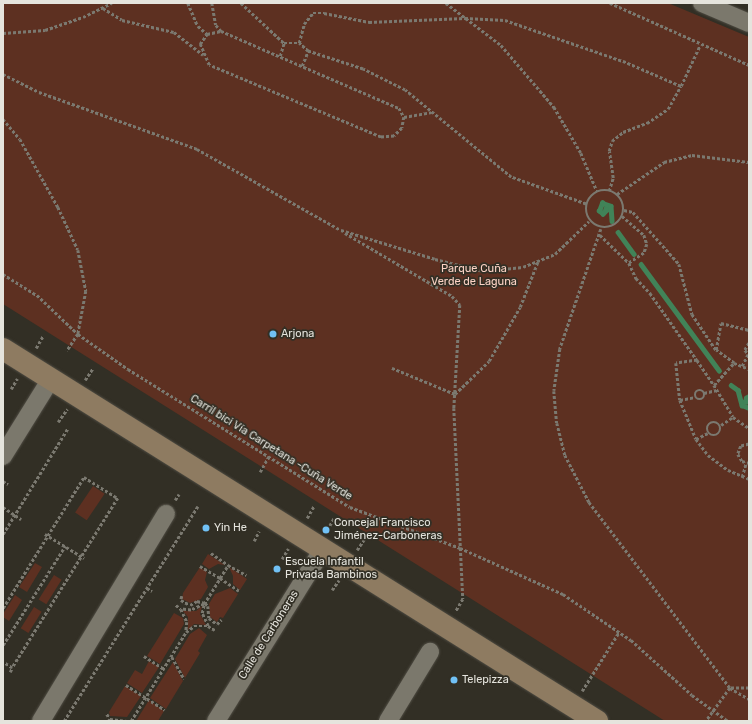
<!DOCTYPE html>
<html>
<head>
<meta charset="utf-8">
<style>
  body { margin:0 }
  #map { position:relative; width:752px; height:724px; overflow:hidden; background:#322f25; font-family:Rubik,sans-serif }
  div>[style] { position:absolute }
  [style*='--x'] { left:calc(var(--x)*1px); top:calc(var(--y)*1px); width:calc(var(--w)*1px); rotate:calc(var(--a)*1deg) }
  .green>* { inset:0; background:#5d3021; transform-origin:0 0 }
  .stream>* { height:4.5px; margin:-2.25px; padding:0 2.25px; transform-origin:2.25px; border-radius:2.25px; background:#418358 }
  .path>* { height:2.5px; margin-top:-1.25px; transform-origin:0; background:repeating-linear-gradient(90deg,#7b7970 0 3px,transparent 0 5px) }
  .path>.ring { margin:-1.25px; padding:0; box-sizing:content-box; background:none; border:2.5px solid #7b7970; border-radius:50% }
  .roads { filter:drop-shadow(0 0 1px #4f4c43) drop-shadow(0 0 1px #4f4c43) }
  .street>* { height:18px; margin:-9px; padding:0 9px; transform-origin:9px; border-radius:9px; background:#7b786c }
  .secondary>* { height:22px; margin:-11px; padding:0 11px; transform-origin:11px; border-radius:11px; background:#8e7b61 }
  .dots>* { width:11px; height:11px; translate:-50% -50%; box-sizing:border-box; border:2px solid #322f25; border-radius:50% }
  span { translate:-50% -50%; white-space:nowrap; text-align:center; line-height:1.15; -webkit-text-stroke:3.5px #322f25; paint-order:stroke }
  .park-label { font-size:11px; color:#fbd2c4 }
  .poi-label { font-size:11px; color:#e5e4dd }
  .left { translate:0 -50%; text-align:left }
  .street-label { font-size:11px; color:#e5e4dd }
  .frame { position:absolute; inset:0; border:4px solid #e5e4dd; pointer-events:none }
</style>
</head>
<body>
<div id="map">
  <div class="green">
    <i style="clip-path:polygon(3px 3px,668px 3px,749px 37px,749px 721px,665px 721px,3px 304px)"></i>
    <i style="left:93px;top:486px;width:14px;height:32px;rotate:34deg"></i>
    <i style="clip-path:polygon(208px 554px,225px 565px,218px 564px,209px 569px,202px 564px)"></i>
    <i style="clip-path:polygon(35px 563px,42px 567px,27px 592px,19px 587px)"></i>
    <i style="clip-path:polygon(200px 567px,207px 572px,205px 580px,208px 587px,201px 599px,190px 603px,182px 599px,183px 593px)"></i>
    <i style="clip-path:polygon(229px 567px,247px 579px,240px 590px,233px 584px,233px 576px)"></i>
    <i style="left:54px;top:575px;width:9px;height:29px;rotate:32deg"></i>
    <i style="clip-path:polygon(230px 588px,238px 594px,223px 618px,220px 617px,217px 622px,210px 617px,209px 604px,215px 594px)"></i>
    <i style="clip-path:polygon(15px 595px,22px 600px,9px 621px,3px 617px,3px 614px)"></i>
    <i style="clip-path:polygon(202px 606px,200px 614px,206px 625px,194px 624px,188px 630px,188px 617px,183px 611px,196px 611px)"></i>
    <i style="left:34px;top:607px;width:9px;height:25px;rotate:32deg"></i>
    <i style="clip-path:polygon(174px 613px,183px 618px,184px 624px,160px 664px,147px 656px)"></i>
    <i style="clip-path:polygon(199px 628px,207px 635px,198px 651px,200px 653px,185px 678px,175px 659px,190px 634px)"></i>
    <i style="clip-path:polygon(149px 661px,159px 667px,142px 693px,127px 683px,135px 670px,142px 674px)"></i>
    <i style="clip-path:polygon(173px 662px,183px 681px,166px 709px,150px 698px)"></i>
    <i style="clip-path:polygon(125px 686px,141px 696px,127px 717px,110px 716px,109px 712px)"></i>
    <i style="clip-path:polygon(149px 700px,164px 711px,158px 721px,136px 721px)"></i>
  </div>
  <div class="stream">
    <i style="--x:605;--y:210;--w:2;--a:-63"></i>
    <i style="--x:606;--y:208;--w:2;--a:27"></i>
    <i style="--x:608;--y:209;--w:7;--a:135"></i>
    <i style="--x:603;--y:214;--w:5;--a:-143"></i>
    <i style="--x:599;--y:211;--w:9;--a:-69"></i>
    <i style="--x:602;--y:203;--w:9;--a:18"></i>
    <i style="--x:611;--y:206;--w:15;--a:86"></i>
    <i style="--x:618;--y:232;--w:27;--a:54"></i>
    <i style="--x:641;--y:264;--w:132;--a:53.7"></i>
    <i style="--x:731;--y:385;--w:9;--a:36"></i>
    <i style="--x:738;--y:390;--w:16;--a:75"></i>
    <i style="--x:742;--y:405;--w:8;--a:23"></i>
    <i style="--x:748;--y:402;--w:3;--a:180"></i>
    <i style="--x:745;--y:402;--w:4;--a:-76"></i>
    <i style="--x:746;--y:398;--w:4;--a:-34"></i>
  </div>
  <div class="path">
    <i style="--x:188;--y:3;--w:25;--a:67"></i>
    <i style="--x:198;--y:26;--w:12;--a:42"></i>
    <i style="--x:212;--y:3;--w:22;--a:80"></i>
    <i style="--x:216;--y:25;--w:8;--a:50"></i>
    <i style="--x:241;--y:3;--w:59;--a:42.9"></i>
    <i style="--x:284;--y:43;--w:15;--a:0"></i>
    <i style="--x:446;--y:3;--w:69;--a:37.4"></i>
    <i style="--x:501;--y:45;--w:82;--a:49.5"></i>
    <i style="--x:554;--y:107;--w:53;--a:59.6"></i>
    <i style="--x:581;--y:153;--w:41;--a:67.2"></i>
    <i style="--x:610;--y:3;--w:152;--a:24"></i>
    <i style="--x:103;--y:8;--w:22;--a:32"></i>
    <i style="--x:122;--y:20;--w:53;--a:13"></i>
    <i style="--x:174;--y:32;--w:37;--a:38"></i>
    <i style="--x:221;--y:31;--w:194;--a:23.4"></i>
    <i style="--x:399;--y:108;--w:10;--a:61"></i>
    <i style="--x:404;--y:117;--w:11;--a:100"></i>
    <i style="--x:402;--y:128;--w:11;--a:135"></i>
    <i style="--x:394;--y:136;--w:13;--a:176"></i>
    <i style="--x:381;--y:137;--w:186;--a:-157.3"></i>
    <i style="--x:209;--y:65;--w:23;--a:-113"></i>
    <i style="--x:200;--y:44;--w:12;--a:-55"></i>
    <i style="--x:207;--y:34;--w:14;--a:-12"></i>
    <i style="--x:3;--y:33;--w:42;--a:-4.1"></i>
    <i style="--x:45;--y:30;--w:40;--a:-18.9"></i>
    <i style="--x:83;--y:17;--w:32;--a:-26"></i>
    <i style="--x:280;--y:56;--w:14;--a:-73"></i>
    <i style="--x:302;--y:66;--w:16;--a:-68"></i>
    <i style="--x:3;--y:74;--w:40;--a:26.6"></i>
    <i style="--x:39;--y:92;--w:168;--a:19.8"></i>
    <i style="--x:197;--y:149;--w:165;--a:29.4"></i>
    <i style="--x:341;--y:230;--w:98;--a:17.1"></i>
    <i style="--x:435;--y:259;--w:49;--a:14"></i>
    <i style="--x:483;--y:271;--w:40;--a:-5.7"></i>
    <i style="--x:523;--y:267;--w:35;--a:-22"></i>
    <i style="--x:555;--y:254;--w:47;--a:-44.1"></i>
    <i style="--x:404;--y:117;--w:28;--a:-10"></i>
    <i style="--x:3;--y:119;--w:26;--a:50"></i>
    <i style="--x:20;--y:139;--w:78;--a:60.8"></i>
    <i style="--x:58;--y:207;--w:47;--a:65.1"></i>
    <i style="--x:78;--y:250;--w:42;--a:79"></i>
    <i style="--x:86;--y:291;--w:44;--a:100.5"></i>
    <i style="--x:78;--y:334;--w:20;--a:123"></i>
    <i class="ring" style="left:586px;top:190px;width:35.5px;height:35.5px"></i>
    <i style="--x:609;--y:191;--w:14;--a:-73"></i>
    <i style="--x:613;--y:178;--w:27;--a:-98"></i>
    <i style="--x:609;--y:151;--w:10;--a:-73"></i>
    <i style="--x:612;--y:141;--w:14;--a:-39"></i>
    <i style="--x:623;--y:132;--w:26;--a:-21"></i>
    <i style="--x:647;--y:123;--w:25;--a:-34"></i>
    <i style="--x:668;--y:109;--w:26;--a:-61"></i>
    <i style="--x:681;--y:86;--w:45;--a:-65.1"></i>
    <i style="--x:617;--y:194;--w:57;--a:-34.2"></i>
    <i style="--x:664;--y:162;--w:29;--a:-14"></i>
    <i style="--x:692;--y:155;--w:57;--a:7"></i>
    <i style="--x:586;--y:204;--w:80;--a:-160.2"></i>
    <i style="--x:511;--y:177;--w:137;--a:-140.6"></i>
    <i style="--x:405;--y:90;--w:47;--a:-153.4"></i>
    <i style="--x:363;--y:69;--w:58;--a:-161.9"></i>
    <i style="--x:308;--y:51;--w:12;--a:-138"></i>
    <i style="--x:299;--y:43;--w:20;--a:-75"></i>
    <i style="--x:304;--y:24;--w:14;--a:-51"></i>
    <i style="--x:313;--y:13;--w:11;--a:0"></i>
    <i style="--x:324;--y:13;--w:46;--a:11.3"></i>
    <i style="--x:369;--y:22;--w:96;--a:-2.4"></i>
    <i style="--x:465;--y:18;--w:40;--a:2.9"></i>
    <i style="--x:505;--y:20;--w:125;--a:19.2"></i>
    <i style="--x:623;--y:61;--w:63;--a:23.3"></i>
    <i style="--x:624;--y:210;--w:9;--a:13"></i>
    <i style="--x:633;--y:212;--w:69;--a:48.5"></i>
    <i style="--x:679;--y:264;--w:52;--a:75.4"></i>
    <i style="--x:692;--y:314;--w:43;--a:56.3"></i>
    <i style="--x:716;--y:350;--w:27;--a:-80"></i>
    <i style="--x:721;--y:323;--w:29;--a:14"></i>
    <i style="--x:622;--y:216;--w:29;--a:41"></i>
    <i style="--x:644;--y:235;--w:9;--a:72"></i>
    <i style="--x:647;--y:244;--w:9;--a:108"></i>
    <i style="--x:644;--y:253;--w:18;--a:146"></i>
    <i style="--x:601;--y:229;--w:127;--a:108.9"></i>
    <i style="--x:560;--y:349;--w:42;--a:98.1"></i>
    <i style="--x:554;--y:391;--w:32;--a:85"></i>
    <i style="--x:557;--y:423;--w:33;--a:76"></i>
    <i style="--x:565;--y:455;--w:53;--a:62.9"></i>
    <i style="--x:589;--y:502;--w:233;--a:52.8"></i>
    <i style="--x:730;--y:688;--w:41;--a:126"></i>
    <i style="--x:345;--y:233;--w:124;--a:30.5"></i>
    <i style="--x:452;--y:296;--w:12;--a:48"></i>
    <i style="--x:460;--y:305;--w:103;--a:93.3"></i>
    <i style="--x:454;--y:408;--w:191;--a:87.3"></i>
    <i style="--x:463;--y:599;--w:14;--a:120"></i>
    <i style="--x:600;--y:235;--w:40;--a:44"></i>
    <i style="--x:629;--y:263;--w:17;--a:65"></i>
    <i style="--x:636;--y:278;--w:21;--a:47"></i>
    <i style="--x:650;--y:293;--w:82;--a:55"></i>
    <i style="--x:697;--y:360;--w:21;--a:172"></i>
    <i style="--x:676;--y:363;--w:37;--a:84"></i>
    <i style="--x:680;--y:400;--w:42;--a:67.7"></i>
    <i style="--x:696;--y:439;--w:20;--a:53"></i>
    <i style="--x:708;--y:455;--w:25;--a:37"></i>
    <i style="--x:728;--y:470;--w:23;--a:23"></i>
    <i style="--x:3;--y:274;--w:40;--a:32"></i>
    <i style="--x:37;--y:295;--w:57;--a:43.6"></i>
    <i style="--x:78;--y:334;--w:61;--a:35"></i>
    <i style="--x:128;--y:369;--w:261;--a:31.9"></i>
    <i style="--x:350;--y:507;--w:117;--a:20.4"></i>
    <i style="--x:460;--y:548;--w:113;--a:24.1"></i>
    <i style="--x:563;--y:594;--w:82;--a:34.1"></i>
    <i style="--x:631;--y:640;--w:82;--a:42"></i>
    <i style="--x:692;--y:695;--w:44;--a:35.8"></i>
    <i style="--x:749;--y:343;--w:8;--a:120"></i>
    <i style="--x:745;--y:350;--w:6;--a:51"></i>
    <i style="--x:36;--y:348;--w:14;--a:-60"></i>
    <i style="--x:697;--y:360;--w:30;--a:56"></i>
    <i style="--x:714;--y:385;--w:30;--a:-48"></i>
    <i style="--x:734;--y:363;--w:22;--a:-144"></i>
    <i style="--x:734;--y:363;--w:16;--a:22"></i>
    <i style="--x:742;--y:366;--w:13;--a:-63"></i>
    <i style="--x:392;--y:368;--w:68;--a:22.4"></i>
    <i style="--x:455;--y:394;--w:47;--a:-44.1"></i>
    <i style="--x:489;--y:361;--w:62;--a:-60.1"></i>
    <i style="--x:520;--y:307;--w:49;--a:-68.6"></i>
    <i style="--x:85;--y:380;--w:14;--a:-56"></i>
    <i style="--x:714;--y:385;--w:37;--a:59"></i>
    <i style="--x:733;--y:417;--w:19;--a:35"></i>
    <i style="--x:11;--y:389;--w:12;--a:-59"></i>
    <i class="ring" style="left:695px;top:390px;width:7.5px;height:7.5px"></i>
    <i style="--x:704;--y:393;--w:13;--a:-13"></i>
    <i style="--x:680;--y:400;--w:15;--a:-11"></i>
    <i class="ring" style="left:707px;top:422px;width:11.5px;height:11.5px"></i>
    <i style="--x:58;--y:422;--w:16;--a:-55"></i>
    <i style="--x:721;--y:425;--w:14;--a:-34"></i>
    <i style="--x:696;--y:439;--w:13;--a:-27"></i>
    <i style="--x:749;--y:444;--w:8;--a:166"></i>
    <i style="--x:741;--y:446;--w:9;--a:111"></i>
    <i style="--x:738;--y:454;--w:8;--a:60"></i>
    <i style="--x:742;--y:461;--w:7;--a:16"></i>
    <i style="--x:260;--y:472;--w:18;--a:-61"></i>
    <i style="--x:742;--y:477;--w:15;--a:-74"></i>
    <i style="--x:3;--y:481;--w:6;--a:31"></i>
    <i style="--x:175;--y:500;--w:7;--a:-56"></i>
    <i style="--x:3;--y:507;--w:22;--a:34"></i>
    <i style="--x:307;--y:518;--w:14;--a:-60"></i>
    <i style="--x:327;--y:530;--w:14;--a:-60"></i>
    <i style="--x:3;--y:534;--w:124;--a:-58.5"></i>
    <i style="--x:45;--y:534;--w:46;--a:31.6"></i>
    <i style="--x:254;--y:541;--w:11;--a:-63"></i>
    <i style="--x:357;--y:550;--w:14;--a:-56"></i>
    <i style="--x:211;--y:553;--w:21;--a:35"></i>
    <i style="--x:282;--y:559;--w:12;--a:-59"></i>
    <i style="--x:200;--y:566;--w:23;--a:31"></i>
    <i style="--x:220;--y:578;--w:15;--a:-58"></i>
    <i style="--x:228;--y:565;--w:21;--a:29"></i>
    <i style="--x:147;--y:588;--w:6;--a:31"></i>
    <i style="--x:332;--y:590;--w:12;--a:-55"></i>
    <i style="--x:182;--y:596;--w:4;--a:104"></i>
    <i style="--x:181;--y:600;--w:10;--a:29"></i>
    <i style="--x:190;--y:605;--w:8;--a:-30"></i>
    <i style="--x:197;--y:601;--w:8;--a:14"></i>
    <i style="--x:205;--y:603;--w:4;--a:45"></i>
    <i style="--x:208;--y:606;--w:12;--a:85"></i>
    <i style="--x:209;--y:618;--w:10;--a:37"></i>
    <i style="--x:217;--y:624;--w:6;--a:-45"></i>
    <i style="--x:204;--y:604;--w:14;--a:155"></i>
    <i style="--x:191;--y:610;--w:10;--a:-174"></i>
    <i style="--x:181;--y:609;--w:14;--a:65"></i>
    <i style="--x:187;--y:622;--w:10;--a:96"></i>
    <i style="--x:186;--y:632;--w:10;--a:-37"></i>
    <i style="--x:194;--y:626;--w:14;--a:0"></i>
    <i style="--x:208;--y:626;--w:14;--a:-115"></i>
    <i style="--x:202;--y:613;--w:9;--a:-77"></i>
    <i style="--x:204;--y:604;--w:31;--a:-58"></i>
    <i style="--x:220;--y:578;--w:23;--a:34"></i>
    <i style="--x:176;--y:605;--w:6;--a:39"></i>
    <i style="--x:3;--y:608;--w:154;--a:-58.3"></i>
    <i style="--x:84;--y:477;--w:40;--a:32"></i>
    <i style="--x:118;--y:498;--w:200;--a:121.9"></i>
    <i style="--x:12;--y:668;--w:11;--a:-146"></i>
    <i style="--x:208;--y:626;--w:8;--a:30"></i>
    <i style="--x:3;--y:645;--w:117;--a:-57.9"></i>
    <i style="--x:144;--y:656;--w:24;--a:33"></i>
    <i style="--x:172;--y:657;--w:25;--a:61"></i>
    <i style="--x:10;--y:672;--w:4;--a:-63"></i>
    <i style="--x:126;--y:685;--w:46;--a:32.7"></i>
    <i style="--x:749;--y:688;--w:19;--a:180"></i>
    <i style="--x:730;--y:688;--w:22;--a:30"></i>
    <i style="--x:582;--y:691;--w:70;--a:-57.9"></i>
    <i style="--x:107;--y:714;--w:6;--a:59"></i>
    <i style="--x:64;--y:721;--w:253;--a:-58.1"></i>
    <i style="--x:108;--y:721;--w:3;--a:-45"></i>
    <i style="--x:110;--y:719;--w:17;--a:7"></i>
    <i style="--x:131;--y:721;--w:105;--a:-58.3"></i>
  </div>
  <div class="roads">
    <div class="street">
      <i style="--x:702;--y:3;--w:51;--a:23.1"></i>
      <i style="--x:3;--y:456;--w:91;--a:-58.1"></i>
      <i style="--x:41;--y:721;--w:242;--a:-58.9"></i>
      <i style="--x:216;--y:721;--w:203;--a:-58.1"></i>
      <i style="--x:388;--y:721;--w:81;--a:-58.7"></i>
    </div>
    <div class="secondary">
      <i style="--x:3;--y:349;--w:701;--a:32.06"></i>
    </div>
  </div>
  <div class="dots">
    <i style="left:273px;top:334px;background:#71c1f5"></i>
    <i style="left:206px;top:528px;background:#71c1f5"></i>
    <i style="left:326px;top:530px;background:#71c1f5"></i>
    <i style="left:277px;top:569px;background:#71c1f5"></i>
    <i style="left:454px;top:680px;background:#71c1f5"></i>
  </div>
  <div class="park-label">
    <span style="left:474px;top:276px">Parque Cuña<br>Verde de Laguna</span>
  </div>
  <div class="poi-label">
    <span class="left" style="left:281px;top:334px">Arjona</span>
    <span class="left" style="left:334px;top:530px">Concejal Francisco<br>Jiménez-Carboneras</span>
    <span class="left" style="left:214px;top:528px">Yin He</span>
    <span class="left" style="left:285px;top:569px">Escuela Infantil<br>Privada Bambinos</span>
    <span class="left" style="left:462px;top:680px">Telepizza</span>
  </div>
  <div class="street-label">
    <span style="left:271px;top:448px;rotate:32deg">Carril bici Vía Carpetana -Cuña Verde</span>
    <span style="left:269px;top:635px;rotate:-58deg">Calle de Carboneras</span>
  </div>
  <div class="frame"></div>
</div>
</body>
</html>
